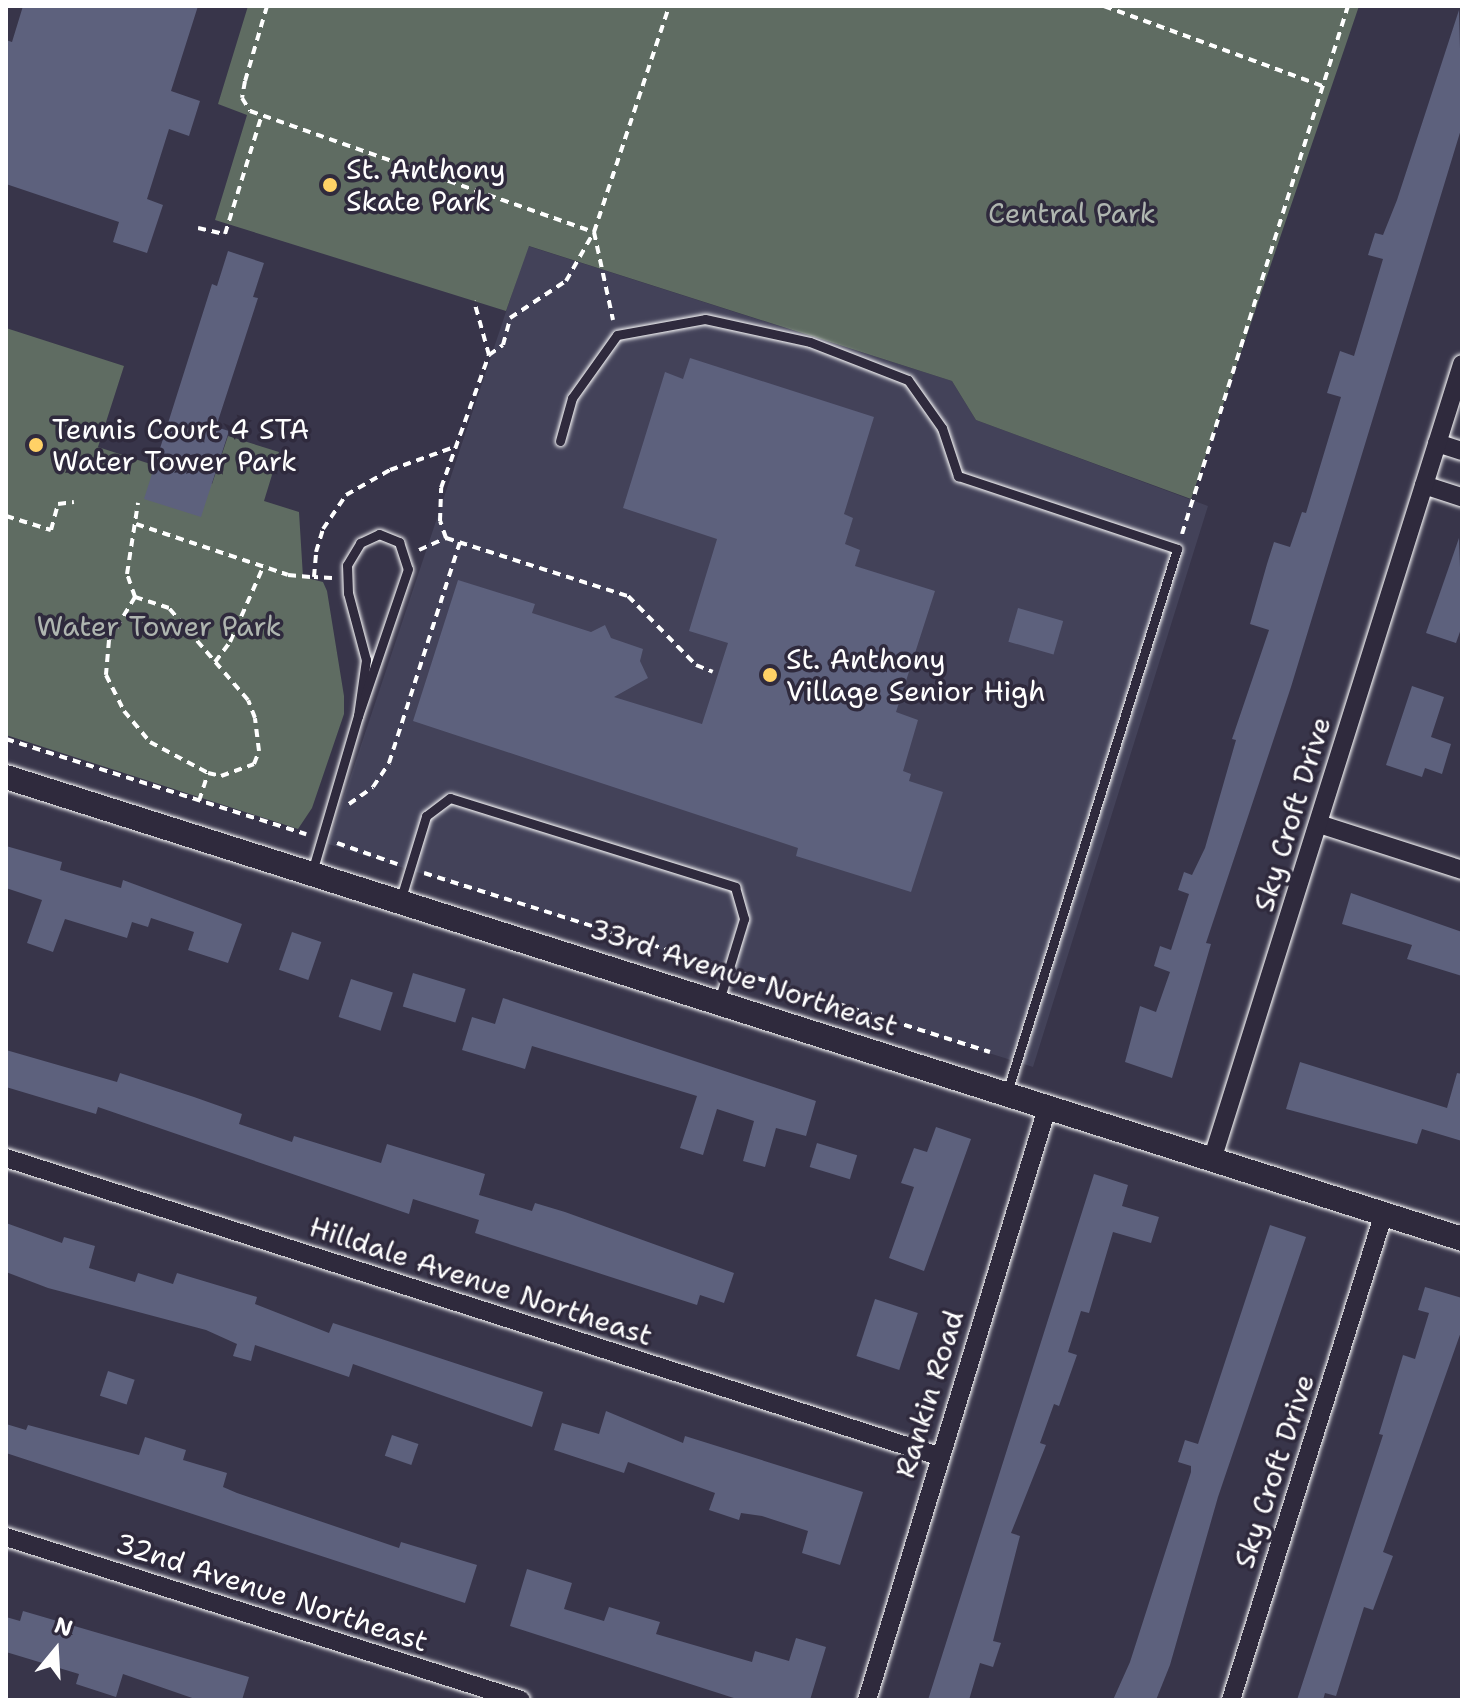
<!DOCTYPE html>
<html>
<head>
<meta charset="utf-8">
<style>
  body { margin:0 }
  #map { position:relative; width:1468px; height:1706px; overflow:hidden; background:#38354a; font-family:"Shantell Sans",sans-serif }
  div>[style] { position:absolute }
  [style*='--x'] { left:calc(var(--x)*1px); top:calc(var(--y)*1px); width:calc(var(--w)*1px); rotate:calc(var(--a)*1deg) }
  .built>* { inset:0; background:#434259 }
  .green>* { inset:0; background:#5f6c62 }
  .building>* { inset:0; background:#5d617d; transform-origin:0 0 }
  .path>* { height:4px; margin-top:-2px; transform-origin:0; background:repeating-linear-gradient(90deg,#fff 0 8px,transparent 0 14px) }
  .roads { filter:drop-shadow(0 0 2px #fff) drop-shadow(0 0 2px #fff) }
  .service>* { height:9px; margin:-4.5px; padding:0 4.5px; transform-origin:4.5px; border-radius:4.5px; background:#2f2a3d }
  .minor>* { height:18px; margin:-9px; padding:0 9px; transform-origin:9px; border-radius:9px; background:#2f2a3d }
  .tertiary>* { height:24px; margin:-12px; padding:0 12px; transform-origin:12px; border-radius:12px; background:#2f2a3d }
  .dots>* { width:22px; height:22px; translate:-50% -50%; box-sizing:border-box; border:4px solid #2f2a3d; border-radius:50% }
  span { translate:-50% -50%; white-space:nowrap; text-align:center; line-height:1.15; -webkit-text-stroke:7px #2f2a3d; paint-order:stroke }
  .poi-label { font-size:28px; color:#fff }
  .left { translate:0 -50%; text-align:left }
  .park-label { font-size:28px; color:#afb6b0 }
  .street-label { font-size:28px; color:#fff }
  .frame { position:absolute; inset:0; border:8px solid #fff; pointer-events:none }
  .north { position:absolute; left:16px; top:1610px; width:80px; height:80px; -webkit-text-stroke:6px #2f2a3d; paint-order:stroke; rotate:18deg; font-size:22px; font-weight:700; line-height:32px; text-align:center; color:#fff }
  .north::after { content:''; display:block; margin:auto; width:28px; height:36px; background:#fff; clip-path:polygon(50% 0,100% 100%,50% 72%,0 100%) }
</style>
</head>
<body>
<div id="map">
  <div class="built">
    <i style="clip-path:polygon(528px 246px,952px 381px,976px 420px,1208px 506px,1033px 1067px,328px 844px)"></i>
  </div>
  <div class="green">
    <i style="clip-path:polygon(248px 6px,1359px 6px,1191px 499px,976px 420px,952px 381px,529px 246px,506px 311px,215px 220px,247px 115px,218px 104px)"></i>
    <i style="clip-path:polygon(6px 328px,124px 366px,98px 447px,212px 484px,228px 436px,279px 452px,264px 501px,299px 512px,303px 577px,323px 582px,327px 591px,344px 696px,344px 714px,312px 808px,298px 829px,6px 735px)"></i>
  </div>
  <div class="building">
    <i style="clip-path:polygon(23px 6px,198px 6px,171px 91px,200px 101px,189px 136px,169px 129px,147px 199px,163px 205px,147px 253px,113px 242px,119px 222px,6px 184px,6px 40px,12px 42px)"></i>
    <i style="clip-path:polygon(1459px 10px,1462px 126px,1291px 687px,1206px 943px,1211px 944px,1172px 1078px,1125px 1062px,1140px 1006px,1156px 1012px,1170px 972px,1154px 966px,1160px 946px,1171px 950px,1189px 894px,1178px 890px,1184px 872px,1192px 875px,1205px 848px,1236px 740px,1232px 739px,1269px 630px,1250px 624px,1267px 564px,1274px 542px,1290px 547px,1302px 512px,1306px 513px,1341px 397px,1327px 393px,1340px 351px,1354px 356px,1383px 259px,1368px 255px,1375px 233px,1383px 235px,1397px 200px)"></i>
    <i style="clip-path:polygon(228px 251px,264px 263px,253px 297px,258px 298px,216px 427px,229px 431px,201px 517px,144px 499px,212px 284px,217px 286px)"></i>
    <i style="clip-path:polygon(690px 358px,874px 417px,844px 514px,853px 518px,845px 544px,860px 550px,855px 566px,935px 591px,896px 712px,918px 720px,903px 771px,911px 774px,909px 781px,943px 792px,911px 892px,796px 856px,798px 848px,413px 721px,458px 580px,535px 604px,532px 613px,591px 632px,605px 625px,611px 638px,643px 649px,640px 661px,648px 678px,614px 697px,702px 724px,728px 643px,689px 631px,717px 539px,623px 508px,665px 372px,683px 379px)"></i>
    <i style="clip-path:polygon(1459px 538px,1462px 626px,1456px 643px,1426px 633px)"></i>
    <i style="left:1018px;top:608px;width:47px;height:35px;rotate:16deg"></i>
    <i style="clip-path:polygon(1412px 686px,1444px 697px,1431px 737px,1451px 744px,1442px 774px,1425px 768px,1422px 777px,1386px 765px)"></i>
    <i style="clip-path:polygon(6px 846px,62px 862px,60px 870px,121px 888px,123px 880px,242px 924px,228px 963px,188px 950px,194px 932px,151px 918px,148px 927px,132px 922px,127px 938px,65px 919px,53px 952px,27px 943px,42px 900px,6px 888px)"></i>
    <i style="clip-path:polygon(1351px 893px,1462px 932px,1462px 976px,1407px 959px,1412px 945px,1342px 924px)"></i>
    <i style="left:292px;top:932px;width:31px;height:40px;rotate:19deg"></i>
    <i style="left:413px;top:973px;width:55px;height:35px;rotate:17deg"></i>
    <i style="left:351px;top:979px;width:44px;height:40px;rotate:18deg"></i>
    <i style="clip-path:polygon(503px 998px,816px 1101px,806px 1136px,776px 1128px,765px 1167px,743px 1161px,754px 1121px,717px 1109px,703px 1155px,680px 1148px,697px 1096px,532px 1046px,525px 1069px,462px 1050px,472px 1017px,495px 1024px)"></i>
    <i style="clip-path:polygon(6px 1050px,117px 1082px,120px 1073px,194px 1097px,242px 1114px,239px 1124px,292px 1142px,294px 1136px,381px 1163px,387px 1144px,485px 1174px,479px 1195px,532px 1211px,535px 1203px,565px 1212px,734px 1273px,724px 1303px,700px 1295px,697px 1305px,475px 1233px,479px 1220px,413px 1199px,409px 1214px,98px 1107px,96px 1114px,6px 1087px)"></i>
    <i style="clip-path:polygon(1300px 1062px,1447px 1108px,1457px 1073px,1462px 1074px,1462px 1141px,1422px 1129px,1417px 1144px,1286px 1109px)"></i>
    <i style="clip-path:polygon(936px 1127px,971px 1139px,924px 1271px,889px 1258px,914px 1187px,901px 1183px,914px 1148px,927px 1152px)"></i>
    <i style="left:817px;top:1143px;width:42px;height:25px;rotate:17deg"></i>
    <i style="clip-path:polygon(1094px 1174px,1128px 1185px,1122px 1206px,1159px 1217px,1151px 1243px,1113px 1232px,1089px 1313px,1081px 1311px,1068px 1352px,1077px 1355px,1059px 1406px,1054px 1404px,1040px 1443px,1046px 1445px,1011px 1533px,1020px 1536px,993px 1641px,1001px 1643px,993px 1667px,980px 1663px,969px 1700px,928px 1700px)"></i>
    <i style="clip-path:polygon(6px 1223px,62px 1243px,64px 1237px,95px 1246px,89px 1268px,135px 1282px,138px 1273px,173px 1284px,177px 1273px,257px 1297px,255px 1304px,329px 1333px,333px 1323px,543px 1392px,532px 1427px,353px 1364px,349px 1377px,255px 1345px,251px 1361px,233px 1356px,237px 1344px,206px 1330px,48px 1288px,6px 1272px)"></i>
    <i style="clip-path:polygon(1270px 1225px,1306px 1237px,1218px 1497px,1170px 1665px,1156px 1700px,1113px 1700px,1130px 1662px,1191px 1472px,1191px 1466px,1178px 1462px,1185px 1440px,1198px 1444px)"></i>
    <i style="clip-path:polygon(1425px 1287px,1462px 1298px,1462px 1329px,1383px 1552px,1393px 1556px,1373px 1610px,1364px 1607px,1336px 1696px,1325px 1693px,1323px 1700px,1297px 1700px,1383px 1435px,1379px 1434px,1403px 1355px,1415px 1359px,1429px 1313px,1418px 1310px)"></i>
    <i style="left:875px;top:1299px;width:45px;height:60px;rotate:18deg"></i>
    <i style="left:108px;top:1371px;width:28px;height:26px;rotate:18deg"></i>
    <i style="clip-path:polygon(606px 1411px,683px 1443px,685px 1436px,863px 1492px,840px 1565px,802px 1553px,808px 1531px,762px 1516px,741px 1513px,739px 1520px,709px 1510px,715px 1493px,628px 1462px,624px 1473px,554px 1450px,562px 1423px,599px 1434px)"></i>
    <i style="clip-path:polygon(6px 1424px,26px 1430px,28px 1425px,139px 1455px,145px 1437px,186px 1450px,183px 1460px,227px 1473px,223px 1487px,237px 1493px,399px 1548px,401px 1542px,477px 1565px,465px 1603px,6px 1453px)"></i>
    <i style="left:392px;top:1435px;width:28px;height:22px;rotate:19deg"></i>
    <i style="clip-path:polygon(527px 1569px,572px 1583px,564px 1609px,604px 1621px,609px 1607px,660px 1622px,656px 1634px,752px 1662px,755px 1651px,789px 1661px,796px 1638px,826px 1647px,810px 1700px,740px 1700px,510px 1626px)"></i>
    <i style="clip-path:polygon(23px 1611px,249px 1677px,242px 1700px,198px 1700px,123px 1674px,116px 1697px,76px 1684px,79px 1674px,6px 1652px,6px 1617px,20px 1621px)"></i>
  </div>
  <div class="path">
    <i style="--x:267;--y:6;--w:78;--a:106.3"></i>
    <i style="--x:245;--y:81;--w:17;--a:100"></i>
    <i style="--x:242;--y:98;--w:15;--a:58"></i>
    <i style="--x:250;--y:111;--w:365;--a:19.4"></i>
    <i style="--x:594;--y:232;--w:90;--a:77.8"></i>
    <i style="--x:1104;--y:6;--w:233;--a:20.1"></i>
    <i style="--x:198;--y:228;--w:28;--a:13"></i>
    <i style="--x:225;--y:234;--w:121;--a:-72.8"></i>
    <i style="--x:489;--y:355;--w:17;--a:-36"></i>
    <i style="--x:503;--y:345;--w:28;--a:-75"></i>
    <i style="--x:510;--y:318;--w:67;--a:-33.5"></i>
    <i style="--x:566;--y:281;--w:56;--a:-60.3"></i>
    <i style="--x:594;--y:232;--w:238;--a:-71.6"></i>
    <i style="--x:6;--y:516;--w:47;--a:17.3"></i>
    <i style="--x:51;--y:530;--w:27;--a:-75"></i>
    <i style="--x:58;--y:504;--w:16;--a:-7"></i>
    <i style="--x:136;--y:524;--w:160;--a:18.5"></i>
    <i style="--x:288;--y:575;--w:25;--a:5"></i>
    <i style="--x:1182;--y:534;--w:553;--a:-72.55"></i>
    <i style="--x:446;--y:538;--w:18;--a:-109"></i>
    <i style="--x:440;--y:521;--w:33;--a:-88"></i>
    <i style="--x:441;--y:488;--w:141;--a:-70.2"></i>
    <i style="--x:489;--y:355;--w:56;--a:-105.5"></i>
    <i style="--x:419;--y:550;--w:30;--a:-24"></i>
    <i style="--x:446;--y:538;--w:191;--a:17.7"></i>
    <i style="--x:628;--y:596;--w:97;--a:45.4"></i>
    <i style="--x:696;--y:665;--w:18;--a:22"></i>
    <i style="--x:332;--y:578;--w:18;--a:-177"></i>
    <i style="--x:314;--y:577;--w:25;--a:-85"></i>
    <i style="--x:316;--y:552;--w:24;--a:-73"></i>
    <i style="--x:323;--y:529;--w:41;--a:-55.9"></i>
    <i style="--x:346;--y:495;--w:51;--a:-29.6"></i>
    <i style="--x:390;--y:470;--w:71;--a:-19.7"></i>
    <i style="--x:135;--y:597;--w:24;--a:-109"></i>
    <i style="--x:127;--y:574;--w:72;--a:-81.2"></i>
    <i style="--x:215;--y:662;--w:25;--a:-53"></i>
    <i style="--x:230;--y:642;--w:84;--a:-66.2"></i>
    <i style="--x:6;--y:739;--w:315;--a:17.6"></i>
    <i style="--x:199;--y:801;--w:29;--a:-72"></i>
    <i style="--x:208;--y:773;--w:13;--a:13"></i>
    <i style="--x:221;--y:776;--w:35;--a:-20"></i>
    <i style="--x:254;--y:764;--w:14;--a:-69"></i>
    <i style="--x:259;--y:751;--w:33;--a:-97"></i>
    <i style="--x:255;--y:718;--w:19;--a:-111"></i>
    <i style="--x:248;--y:700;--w:121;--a:-130.7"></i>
    <i style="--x:169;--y:608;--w:36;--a:-162"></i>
    <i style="--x:135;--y:597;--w:50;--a:121.2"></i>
    <i style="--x:109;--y:640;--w:35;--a:95"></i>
    <i style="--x:106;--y:675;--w:40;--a:63.4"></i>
    <i style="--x:124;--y:711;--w:40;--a:50"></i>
    <i style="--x:150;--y:742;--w:66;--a:28.1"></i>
    <i style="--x:349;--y:804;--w:29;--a:-35"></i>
    <i style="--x:373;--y:787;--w:29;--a:-56"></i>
    <i style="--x:389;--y:763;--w:232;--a:-72.2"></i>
    <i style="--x:337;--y:843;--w:64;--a:19.3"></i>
    <i style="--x:424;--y:873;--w:303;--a:17.5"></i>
    <i style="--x:744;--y:974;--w:258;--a:17.6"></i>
  </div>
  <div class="roads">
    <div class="service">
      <i style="--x:560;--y:441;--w:45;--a:-74.4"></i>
      <i style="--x:572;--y:398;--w:77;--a:-54.5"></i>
      <i style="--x:617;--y:335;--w:89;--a:-10.3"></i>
      <i style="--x:705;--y:319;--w:107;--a:12.4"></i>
      <i style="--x:810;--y:342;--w:105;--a:21.2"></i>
      <i style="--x:908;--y:380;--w:59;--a:54.7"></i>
      <i style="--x:942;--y:428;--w:51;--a:71.6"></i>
      <i style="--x:958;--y:476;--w:231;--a:18.4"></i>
      <i style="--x:1177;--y:549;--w:569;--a:107.38"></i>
      <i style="--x:312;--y:872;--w:163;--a:-73.6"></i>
      <i style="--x:358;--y:716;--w:57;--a:-81.9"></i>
      <i style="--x:366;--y:660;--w:69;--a:-105"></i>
      <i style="--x:348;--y:593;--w:28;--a:-92"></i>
      <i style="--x:347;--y:565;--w:26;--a:-59"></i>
      <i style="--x:360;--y:543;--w:21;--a:-25"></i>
      <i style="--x:379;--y:534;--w:22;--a:22"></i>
      <i style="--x:399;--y:542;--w:28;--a:72"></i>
      <i style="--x:408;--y:569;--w:155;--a:108.8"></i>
      <i style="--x:401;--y:898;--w:86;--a:-73"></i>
      <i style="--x:426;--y:816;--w:30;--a:-37"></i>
      <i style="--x:450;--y:798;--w:299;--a:17.3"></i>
      <i style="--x:735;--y:887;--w:33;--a:74"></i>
      <i style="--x:744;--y:919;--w:86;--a:107"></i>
    </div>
    <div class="minor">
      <i style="--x:1437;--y:443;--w:26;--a:18"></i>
      <i style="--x:1424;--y:485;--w:40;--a:18"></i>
      <i style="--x:1319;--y:824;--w:150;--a:17.8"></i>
      <i style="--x:6;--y:1158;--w:978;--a:17.73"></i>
      <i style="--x:1212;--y:1160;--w:834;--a:-72.56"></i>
      <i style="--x:6;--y:1537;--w:540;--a:17.56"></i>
      <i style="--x:867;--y:1700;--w:622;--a:-73.08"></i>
      <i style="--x:1231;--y:1700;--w:510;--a:-72.56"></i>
    </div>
    <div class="tertiary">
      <i style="--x:6;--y:777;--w:1528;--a:17.6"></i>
    </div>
  </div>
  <div class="dots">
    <i style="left:330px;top:185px;background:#ffd166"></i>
    <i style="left:36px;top:445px;background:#ffd166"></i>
    <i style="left:770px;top:675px;background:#ffd166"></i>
  </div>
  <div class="poi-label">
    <span class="left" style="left:346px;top:185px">St. Anthony<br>Skate Park</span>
    <span class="left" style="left:52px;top:445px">Tennis Court 4 STA<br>Water Tower Park</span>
    <span class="left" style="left:786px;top:675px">St. Anthony<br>Village Senior High</span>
  </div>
  <div class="park-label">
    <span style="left:1072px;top:213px">Central Park</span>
    <span style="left:159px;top:626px">Water Tower Park</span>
  </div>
  <div class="street-label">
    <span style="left:1292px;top:814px;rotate:-73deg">Sky Croft Drive</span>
    <span style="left:744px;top:977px;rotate:18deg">33rd Avenue Northeast</span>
    <span style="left:481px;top:1281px;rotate:18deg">Hilldale Avenue Northeast</span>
    <span style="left:929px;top:1394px;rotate:-73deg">Rankin Road</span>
    <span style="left:1274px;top:1471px;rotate:-72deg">Sky Croft Drive</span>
    <span style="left:272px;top:1592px;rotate:18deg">32nd Avenue Northeast</span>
  </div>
  <div class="frame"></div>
  <div class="north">N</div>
</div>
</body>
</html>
